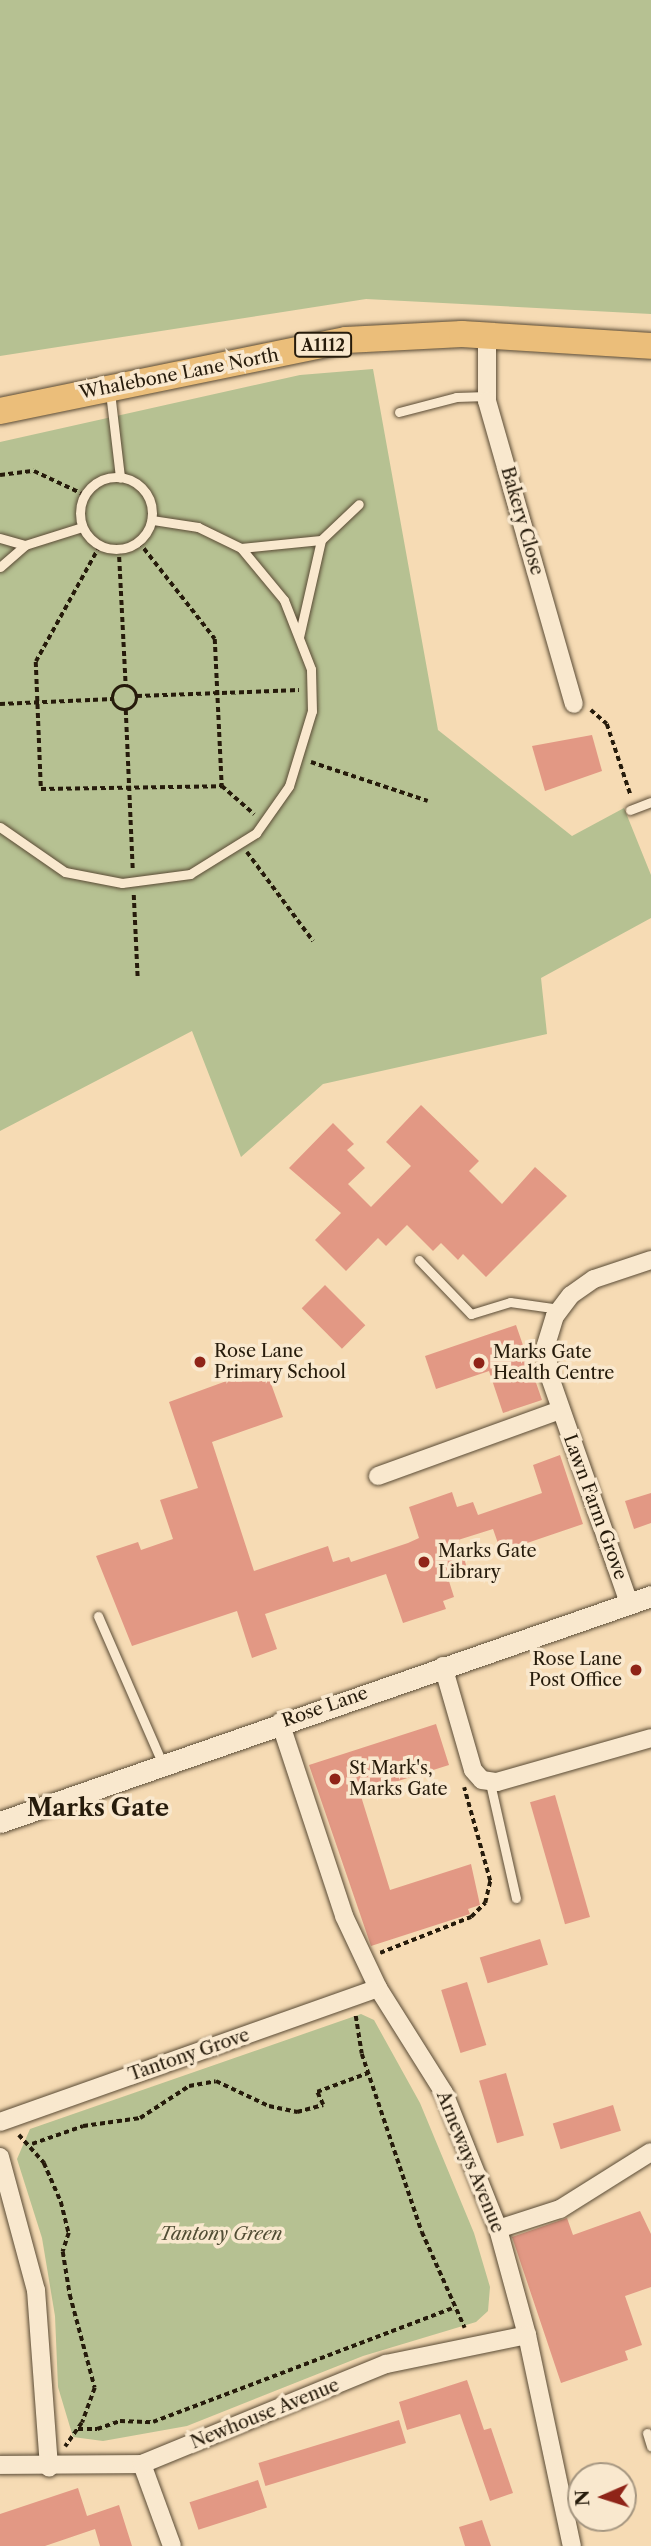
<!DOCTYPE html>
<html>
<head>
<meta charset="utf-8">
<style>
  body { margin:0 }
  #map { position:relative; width:651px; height:2546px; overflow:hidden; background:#f6dbb4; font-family:"Libre Caslon Text",serif }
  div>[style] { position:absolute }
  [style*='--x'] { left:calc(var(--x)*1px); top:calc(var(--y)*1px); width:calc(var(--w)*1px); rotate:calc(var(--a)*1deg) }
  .green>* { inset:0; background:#b6c192 }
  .building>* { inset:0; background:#e29884; transform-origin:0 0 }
  .path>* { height:3.5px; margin-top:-1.75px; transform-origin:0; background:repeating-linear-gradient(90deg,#261b0b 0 5px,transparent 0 8.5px) }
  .path>.ring { margin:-1.75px; padding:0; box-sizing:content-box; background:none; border:3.5px solid #261b0b; border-radius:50% }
  .roads { filter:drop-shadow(0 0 2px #5a4b35) drop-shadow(0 0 2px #5a4b35) }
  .service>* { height:9px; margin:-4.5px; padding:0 4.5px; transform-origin:4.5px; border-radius:4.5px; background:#f9e8ce }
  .service>.ring { margin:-4.5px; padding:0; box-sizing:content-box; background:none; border:9px solid #f9e8ce; border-radius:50% }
  .minor>* { height:18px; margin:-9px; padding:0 9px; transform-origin:9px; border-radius:9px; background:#f9e8ce }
  .tertiary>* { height:21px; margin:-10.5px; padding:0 10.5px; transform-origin:10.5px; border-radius:10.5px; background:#f9e8ce }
  .primary>* { height:26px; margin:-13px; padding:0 13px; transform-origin:13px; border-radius:13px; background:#ebbe7a }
  .dots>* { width:19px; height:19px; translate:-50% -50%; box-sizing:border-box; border:4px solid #f9e8ce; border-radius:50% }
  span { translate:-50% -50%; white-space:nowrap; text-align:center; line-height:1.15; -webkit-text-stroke:7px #f9e8ce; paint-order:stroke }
  .shield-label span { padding:2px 5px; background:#f9e8ce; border:2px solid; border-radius:5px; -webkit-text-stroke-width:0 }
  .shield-label { font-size:16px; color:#261b0b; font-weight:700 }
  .street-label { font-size:18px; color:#261b0b }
  .poi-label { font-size:18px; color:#261b0b }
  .left { translate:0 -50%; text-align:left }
  .right { translate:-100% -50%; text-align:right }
  .park-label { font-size:18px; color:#514d34; font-style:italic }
  .district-label { font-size:24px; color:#261b0b; font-weight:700 }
  .north { position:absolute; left:567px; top:2462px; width:70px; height:70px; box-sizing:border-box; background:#f9e8ce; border:2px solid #a59680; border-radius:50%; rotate:267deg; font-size:19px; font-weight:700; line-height:28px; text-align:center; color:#261b0b }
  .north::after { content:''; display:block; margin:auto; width:24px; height:32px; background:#8f2418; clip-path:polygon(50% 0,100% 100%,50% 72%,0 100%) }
</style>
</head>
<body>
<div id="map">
  <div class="green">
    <i style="clip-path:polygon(0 0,651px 0,651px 314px,366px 299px,0 356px)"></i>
    <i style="clip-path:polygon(373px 369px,438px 730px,572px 836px,624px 808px,651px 875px,651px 918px,541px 978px,547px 1034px,323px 1084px,241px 1157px,192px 1031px,0 1131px,0 442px,300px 375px)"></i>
    <i style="clip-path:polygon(361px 2014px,374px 2020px,420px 2103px,474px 2233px,490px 2287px,488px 2311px,476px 2322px,363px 2356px,187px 2426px,103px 2441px,73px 2437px,58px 2387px,55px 2316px,42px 2238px,17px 2159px,30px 2129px)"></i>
  </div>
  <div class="building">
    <i style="clip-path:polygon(592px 735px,602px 771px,545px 791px,532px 746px)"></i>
    <i style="clip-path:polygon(421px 1105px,479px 1161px,469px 1171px,502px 1204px,535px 1167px,567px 1196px,486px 1277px,463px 1254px,458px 1260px,441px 1243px,433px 1251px,407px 1225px,386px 1246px,378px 1238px,346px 1271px,315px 1240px,341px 1213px,289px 1168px,333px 1123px,354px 1144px,347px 1150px,365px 1168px,348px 1184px,371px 1207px,411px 1166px,386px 1142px)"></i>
    <i style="left:325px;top:1285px;width:57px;height:33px;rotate:45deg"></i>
    <i style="clip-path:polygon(516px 1325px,542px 1400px,503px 1413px,489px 1371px,436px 1389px,425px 1356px)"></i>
    <i style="clip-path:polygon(265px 1367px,283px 1417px,212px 1442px,254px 1571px,328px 1546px,333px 1562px,349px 1557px,351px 1562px,408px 1543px,419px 1538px,409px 1507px,452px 1492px,457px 1507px,473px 1502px,478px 1515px,542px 1493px,533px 1465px,560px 1455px,583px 1524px,501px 1552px,493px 1529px,458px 1540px,468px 1571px,448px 1578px,454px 1597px,443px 1601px,446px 1609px,403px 1623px,386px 1574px,265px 1614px,277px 1649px,252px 1658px,237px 1611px,132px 1646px,96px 1556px,138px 1542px,141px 1550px,173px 1539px,160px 1500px,198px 1488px,169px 1402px)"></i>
    <i style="clip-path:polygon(651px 1493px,651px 1523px,634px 1529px,625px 1501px)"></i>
    <i style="clip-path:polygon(436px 1724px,449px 1765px,360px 1793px,390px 1890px,471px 1864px,480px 1905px,468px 1909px,470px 1914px,371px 1946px,309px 1765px)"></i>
    <i style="left:555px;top:1795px;width:127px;height:26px;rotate:74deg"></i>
    <i style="left:540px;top:1939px;width:27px;height:63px;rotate:73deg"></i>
    <i style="left:467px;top:1982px;width:66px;height:27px;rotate:73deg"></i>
    <i style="left:506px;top:2073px;width:65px;height:28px;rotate:74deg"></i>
    <i style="left:613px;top:2105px;width:27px;height:63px;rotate:73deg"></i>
    <i style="clip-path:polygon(640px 2211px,651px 2234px,651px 2287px,625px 2296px,642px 2345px,625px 2351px,628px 2360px,561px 2383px,512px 2237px,567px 2218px,573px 2235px)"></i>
    <i style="clip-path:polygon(467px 2380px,484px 2430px,491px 2428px,513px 2493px,490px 2501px,460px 2414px,407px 2430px,399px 2402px)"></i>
    <i style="left:399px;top:2420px;width:24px;height:147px;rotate:73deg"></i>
    <i style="left:258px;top:2480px;width:29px;height:72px;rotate:72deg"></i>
    <i style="clip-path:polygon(78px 2488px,87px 2516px,119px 2505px,132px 2546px,100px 2546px,95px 2529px,45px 2546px,0 2546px,0 2514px)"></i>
    <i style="clip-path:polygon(482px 2520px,491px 2546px,465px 2546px,459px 2527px)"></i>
  </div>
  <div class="path">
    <i style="--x:0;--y:475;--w:34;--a:-7"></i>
    <i style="--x:34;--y:471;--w:56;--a:25.2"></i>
    <i style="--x:139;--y:542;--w:123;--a:51.9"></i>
    <i style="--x:215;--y:639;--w:147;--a:87.3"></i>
    <i style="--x:222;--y:786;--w:43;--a:41.2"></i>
    <i style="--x:100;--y:546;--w:132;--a:118.9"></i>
    <i style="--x:36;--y:662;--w:127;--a:87.7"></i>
    <i style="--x:41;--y:789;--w:181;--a:-0.9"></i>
    <i style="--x:119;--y:549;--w:138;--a:87.1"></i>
    <i class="ring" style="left:113px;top:686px;width:20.5px;height:20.5px"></i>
    <i style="--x:137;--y:696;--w:162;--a:-2.1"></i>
    <i style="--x:0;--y:704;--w:113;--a:-2.5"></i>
    <i style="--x:126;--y:710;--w:160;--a:87.5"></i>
    <i style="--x:591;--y:710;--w:21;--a:41"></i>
    <i style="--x:607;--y:724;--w:76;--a:71.6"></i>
    <i style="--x:311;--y:762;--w:123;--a:18.4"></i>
    <i style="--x:247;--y:852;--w:111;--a:53.4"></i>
    <i style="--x:134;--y:895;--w:85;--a:87.3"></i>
    <i style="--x:380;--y:1953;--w:98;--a:-21.6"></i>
    <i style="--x:471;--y:1917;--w:20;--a:-45"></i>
    <i style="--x:485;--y:1903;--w:23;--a:-77"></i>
    <i style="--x:490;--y:1881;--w:97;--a:-105.6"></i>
    <i style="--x:356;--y:2016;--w:38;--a:81"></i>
    <i style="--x:362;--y:2054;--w:188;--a:71.4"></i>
    <i style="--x:422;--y:2232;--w:105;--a:65.9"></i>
    <i style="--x:19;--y:2135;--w:38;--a:48"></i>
    <i style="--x:44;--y:2163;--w:43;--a:66.4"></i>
    <i style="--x:61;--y:2202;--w:32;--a:76"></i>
    <i style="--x:69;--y:2233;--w:20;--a:108"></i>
    <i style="--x:63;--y:2252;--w:44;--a:80.8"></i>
    <i style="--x:70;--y:2295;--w:96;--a:75"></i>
    <i style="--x:95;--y:2388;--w:37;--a:110"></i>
    <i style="--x:82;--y:2423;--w:29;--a:125"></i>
    <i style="--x:32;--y:2144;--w:54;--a:-19.4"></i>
    <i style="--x:83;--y:2126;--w:58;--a:-8"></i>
    <i style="--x:140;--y:2118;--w:59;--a:-33.1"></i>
    <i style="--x:189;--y:2086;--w:27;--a:-10"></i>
    <i style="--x:216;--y:2081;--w:59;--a:25.3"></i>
    <i style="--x:269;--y:2106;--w:29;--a:12"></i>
    <i style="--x:297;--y:2112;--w:27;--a:-15"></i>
    <i style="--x:323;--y:2105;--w:14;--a:-115"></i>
    <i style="--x:317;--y:2092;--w:54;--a:-20.4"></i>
    <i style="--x:78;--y:2429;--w:19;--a:0"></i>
    <i style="--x:97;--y:2429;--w:24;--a:-19"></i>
    <i style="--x:120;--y:2421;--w:33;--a:2"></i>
    <i style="--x:153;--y:2422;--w:321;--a:-20.8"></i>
  </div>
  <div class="roads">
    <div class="service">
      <i style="--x:110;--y:392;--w:86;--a:83.3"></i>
      <i style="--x:399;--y:412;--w:59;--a:-14.7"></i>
      <i style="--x:456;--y:397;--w:31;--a:-2"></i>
      <i class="ring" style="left:80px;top:477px;width:63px;height:63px"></i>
      <i style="--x:0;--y:538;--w:26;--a:16"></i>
      <i style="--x:241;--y:548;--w:80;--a:-5.7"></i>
      <i style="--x:0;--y:567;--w:33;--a:-41"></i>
      <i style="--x:25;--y:545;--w:60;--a:-17.5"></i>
      <i style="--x:299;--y:637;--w:99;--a:-77.2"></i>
      <i style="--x:321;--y:540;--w:52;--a:-43.5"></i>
      <i style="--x:630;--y:810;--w:22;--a:-21"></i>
      <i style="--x:0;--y:827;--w:79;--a:34.7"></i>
      <i style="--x:65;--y:872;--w:58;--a:10.9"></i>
      <i style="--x:122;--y:883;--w:69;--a:-7.5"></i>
      <i style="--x:190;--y:874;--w:78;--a:-31.8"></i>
      <i style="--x:256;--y:833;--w:57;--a:-54.9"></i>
      <i style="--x:289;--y:786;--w:78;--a:-73"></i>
      <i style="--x:312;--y:711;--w:42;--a:-91.4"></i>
      <i style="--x:311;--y:669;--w:74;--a:-111.4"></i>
      <i style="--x:284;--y:600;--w:67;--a:-129.6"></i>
      <i style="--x:241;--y:548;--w:48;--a:-154"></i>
      <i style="--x:198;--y:527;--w:47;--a:-171.3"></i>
      <i style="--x:419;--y:1260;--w:75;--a:46.1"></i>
      <i style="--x:471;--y:1314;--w:41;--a:-17.1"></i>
      <i style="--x:510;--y:1302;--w:50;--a:8"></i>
      <i style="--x:98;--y:1616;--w:163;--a:66.4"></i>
      <i style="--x:490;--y:1783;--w:118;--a:77.3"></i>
      <i style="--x:647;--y:2433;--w:14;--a:73"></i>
    </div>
    <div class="minor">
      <i style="--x:487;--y:336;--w:65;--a:90"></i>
      <i style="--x:487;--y:401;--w:315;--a:74"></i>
      <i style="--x:378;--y:1476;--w:194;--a:-19.9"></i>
      <i style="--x:629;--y:1603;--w:239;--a:-109.3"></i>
      <i style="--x:550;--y:1377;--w:32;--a:-97"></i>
      <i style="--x:546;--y:1345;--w:30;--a:-73"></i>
      <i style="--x:555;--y:1316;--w:26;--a:-53"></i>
      <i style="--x:571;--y:1295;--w:28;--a:-35"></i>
      <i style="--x:594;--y:1279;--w:60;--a:-18.4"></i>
      <i style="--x:443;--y:1666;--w:108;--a:73.9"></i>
      <i style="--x:473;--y:1770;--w:13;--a:48"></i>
      <i style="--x:482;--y:1780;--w:15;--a:8"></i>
      <i style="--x:497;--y:1782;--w:160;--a:-15.9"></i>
      <i style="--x:280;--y:1722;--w:204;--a:71.7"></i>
      <i style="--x:344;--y:1916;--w:80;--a:64.7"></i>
      <i style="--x:378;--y:1988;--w:124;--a:57.8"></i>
      <i style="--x:444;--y:2093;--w:146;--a:68.3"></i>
      <i style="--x:498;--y:2229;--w:110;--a:74.7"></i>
      <i style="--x:527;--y:2335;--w:216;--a:78"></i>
      <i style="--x:0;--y:2122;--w:401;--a:-19.5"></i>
      <i style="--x:0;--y:2157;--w:138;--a:74.9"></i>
      <i style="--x:36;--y:2290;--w:178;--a:85.8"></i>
      <i style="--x:498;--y:2229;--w:65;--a:-17.9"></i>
      <i style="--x:560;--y:2209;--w:107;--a:-32.1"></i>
      <i style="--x:142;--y:2464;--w:87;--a:69.9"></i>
      <i style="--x:0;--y:2465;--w:142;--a:-0.4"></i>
      <i style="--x:142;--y:2464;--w:264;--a:-22.3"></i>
      <i style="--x:386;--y:2364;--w:144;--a:-11.6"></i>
    </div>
    <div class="tertiary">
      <i style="--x:0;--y:1822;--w:689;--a:-19.14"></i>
    </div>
    <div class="primary">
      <i style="--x:0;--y:411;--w:353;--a:-11.6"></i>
      <i style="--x:346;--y:340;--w:116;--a:-3"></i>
      <i style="--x:462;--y:334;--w:189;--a:3.6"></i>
    </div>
  </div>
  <div class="dots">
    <i style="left:200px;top:1362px;background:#8f2418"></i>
    <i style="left:479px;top:1363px;background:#8f2418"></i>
    <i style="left:424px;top:1562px;background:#8f2418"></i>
    <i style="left:636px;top:1670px;background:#8f2418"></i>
    <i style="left:335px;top:1779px;background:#8f2418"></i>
  </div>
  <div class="shield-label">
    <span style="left:323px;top:345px">A1112</span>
  </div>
  <div class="street-label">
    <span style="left:179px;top:374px;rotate:-11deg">Whalebone Lane North</span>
    <span style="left:522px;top:521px;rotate:74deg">Bakery Close</span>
    <span style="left:595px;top:1507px;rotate:70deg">Lawn Farm Grove</span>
    <span style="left:325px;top:1707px;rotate:-19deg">Rose Lane</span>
    <span style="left:189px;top:2055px;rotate:-19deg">Tantony Grove</span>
    <span style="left:470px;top:2162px;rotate:68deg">Arneways Avenue</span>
    <span style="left:265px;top:2414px;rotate:-22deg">Newhouse Avenue</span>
  </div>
  <div class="poi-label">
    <span class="left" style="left:214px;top:1362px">Rose Lane<br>Primary School</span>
    <span class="left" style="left:493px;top:1363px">Marks Gate<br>Health Centre</span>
    <span class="left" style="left:438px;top:1562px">Marks Gate<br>Library</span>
    <span class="right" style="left:622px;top:1670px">Rose Lane<br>Post Office</span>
    <span class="left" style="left:349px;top:1779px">St Mark's,<br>Marks Gate</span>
  </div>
  <div class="park-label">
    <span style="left:221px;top:2234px">Tantony Green</span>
  </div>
  <div class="district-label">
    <span style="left:98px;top:1808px">Marks Gate</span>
  </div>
  <div class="north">N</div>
</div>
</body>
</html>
